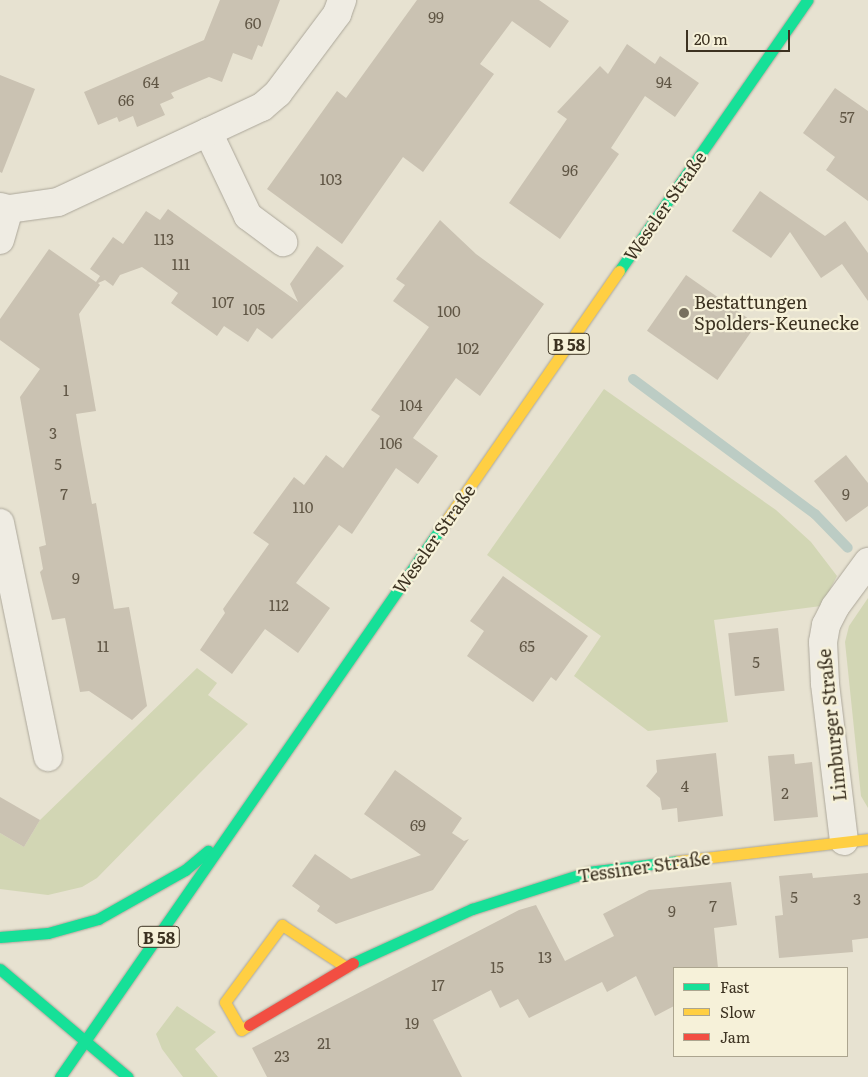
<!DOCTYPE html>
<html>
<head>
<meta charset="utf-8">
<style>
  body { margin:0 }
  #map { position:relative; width:868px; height:1077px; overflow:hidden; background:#e7e2d1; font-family:Literata,serif }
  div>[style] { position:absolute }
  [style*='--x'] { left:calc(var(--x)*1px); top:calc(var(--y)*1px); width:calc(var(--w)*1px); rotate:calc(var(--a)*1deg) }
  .green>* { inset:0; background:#d2d6b4 }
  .stream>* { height:10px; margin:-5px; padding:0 5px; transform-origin:5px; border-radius:5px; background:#bcccc4 }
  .building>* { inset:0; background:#cac2b2; transform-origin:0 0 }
  .roads { filter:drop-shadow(0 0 1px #aca79a) drop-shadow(0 0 1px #aca79a) }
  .street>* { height:28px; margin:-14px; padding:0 14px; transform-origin:14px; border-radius:14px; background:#efece3 }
  .fast>* { height:11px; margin:-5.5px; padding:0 5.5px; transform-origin:5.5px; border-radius:5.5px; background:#16e098 }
  .slow>* { height:11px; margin:-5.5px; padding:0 5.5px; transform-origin:5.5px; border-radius:5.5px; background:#ffcf43 }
  .jam>* { height:11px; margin:-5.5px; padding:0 5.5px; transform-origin:5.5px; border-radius:5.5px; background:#f24e42 }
  .dots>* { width:14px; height:14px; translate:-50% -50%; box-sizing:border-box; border:2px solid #f6f1d9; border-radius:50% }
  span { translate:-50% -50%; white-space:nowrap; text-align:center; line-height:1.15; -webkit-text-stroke:4.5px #f6f1d9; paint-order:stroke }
  .number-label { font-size:15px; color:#605645 }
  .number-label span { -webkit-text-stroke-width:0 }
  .shield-label span { padding:1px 4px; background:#f6f1d9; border:1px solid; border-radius:4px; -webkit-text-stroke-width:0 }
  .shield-label { font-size:16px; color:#3c3221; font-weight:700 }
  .street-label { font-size:18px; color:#3c3221 }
  .poi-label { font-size:18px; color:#3c3221 }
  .left { translate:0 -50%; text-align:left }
  .legend { position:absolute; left:673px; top:967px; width:175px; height:90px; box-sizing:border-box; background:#f6f1d9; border:1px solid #aca58f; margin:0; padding:6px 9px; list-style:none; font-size:15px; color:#3c3221 }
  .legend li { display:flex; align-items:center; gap:10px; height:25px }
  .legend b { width:25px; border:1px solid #aca58f }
  .scale { position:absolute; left:686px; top:30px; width:104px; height:22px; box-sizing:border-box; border:2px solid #3c3221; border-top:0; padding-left:6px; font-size:15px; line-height:18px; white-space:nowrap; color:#3c3221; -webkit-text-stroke:4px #f6f1d9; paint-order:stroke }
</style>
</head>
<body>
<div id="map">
  <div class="green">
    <i style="clip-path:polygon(604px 389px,776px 510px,811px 542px,837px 576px,821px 606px,714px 620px,728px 722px,648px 731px,574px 676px,601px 636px,487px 555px)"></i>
    <i style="clip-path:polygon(868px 598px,868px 808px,861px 796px,845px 642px,849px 626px)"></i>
    <i style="clip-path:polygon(197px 668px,217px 683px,208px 695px,248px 724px,97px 878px,82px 887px,48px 895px,0 889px,0 833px,24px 847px,40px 820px)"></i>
    <i style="clip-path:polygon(177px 1006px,216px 1032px,195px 1049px,218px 1077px,183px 1077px,162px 1049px,156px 1034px)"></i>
  </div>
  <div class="stream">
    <i style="--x:633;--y:379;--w:227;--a:36.6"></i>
    <i style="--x:815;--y:514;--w:47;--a:45.9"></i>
  </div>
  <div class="building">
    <i style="clip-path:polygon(220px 0,280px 0,262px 47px,258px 45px,252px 60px,233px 53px,222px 82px,209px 77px,171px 93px,174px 98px,160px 104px,165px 115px,137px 127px,133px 116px,119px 122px,117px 117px,98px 125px,84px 92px,204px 40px)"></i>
    <i style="clip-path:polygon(417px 0,539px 0,569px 21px,550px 48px,512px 21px,480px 64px,494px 74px,423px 172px,403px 157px,342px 244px,267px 189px,337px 91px,346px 98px)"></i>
    <i style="clip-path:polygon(627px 44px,655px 64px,660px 56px,699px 83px,675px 117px,645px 96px,611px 148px,619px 154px,560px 239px,509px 203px,567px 119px,557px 112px,600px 66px,608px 74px)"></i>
    <i style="clip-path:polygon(0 75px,35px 89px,2px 173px,0 172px)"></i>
    <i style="clip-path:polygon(835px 88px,868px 111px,868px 201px,826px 170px,835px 157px,803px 133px)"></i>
    <i style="clip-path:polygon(760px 191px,825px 236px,845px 221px,868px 253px,868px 301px,842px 264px,821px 278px,790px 232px,771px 258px,732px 231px)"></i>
    <i style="clip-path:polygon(168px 209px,298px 302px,290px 284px,317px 246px,344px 266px,272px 339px,257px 328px,248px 342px,224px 326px,217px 336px,171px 303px,178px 293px,142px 267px,120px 275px,113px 286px,105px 280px,98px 283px,100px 285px,79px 314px,96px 411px,76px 414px,81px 444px,92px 504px,96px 503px,114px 609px,129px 607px,147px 706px,132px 720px,89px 691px,80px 692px,65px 618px,52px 620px,40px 572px,43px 569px,39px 547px,46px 545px,20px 397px,40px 369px,0 340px,0 319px,49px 249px,96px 282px,100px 276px,90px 269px,113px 237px,123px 244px,146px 211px,160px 220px)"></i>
    <i style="clip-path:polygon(440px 220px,476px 254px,544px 304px,480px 396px,456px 378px,413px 438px,438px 456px,418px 484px,396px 468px,352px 534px,339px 525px,296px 583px,330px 608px,298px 653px,265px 629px,232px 674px,200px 650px,225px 613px,223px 609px,269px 544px,253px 533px,294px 477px,304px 485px,326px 455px,343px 468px,380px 416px,371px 410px,429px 327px,393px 301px,405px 285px,396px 279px)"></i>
    <i style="left:686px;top:275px;width:86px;height:68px;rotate:35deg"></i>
    <i style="clip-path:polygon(846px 455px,868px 483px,868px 506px,846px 522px,814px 481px)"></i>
    <i style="clip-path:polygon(503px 576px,588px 636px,556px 681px,551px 677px,533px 702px,467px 656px,484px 631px,470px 621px)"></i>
    <i style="left:778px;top:628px;width:63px;height:50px;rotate:84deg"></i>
    <i style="clip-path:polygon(716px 753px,723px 816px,678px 822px,677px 808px,662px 810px,660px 798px,646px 786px,657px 772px,656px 760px)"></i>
    <i style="clip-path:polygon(794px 754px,795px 764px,812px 762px,818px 817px,774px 821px,768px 756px)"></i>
    <i style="clip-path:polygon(395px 770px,462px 818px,452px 833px,464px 841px,469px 839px,433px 890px,336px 924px,317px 911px,320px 906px,292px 886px,315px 854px,351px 879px,421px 855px,364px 814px)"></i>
    <i style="clip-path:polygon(0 797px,40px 820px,24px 847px,0 833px)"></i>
    <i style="clip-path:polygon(812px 873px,813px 878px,868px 873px,868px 938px,852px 940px,853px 952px,779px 958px,775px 916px,783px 915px,779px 876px)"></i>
    <i style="clip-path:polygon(731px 882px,737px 925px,714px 928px,718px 968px,674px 968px,674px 1006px,655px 1016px,636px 976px,607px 992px,602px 982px,529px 1018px,518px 999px,500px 1008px,491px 990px,433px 1020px,462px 1077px,267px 1077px,252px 1048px,519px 910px,536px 905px,565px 961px,614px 936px,603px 914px,649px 890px)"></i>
  </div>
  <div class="roads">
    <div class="street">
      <i style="--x:208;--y:132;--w:93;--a:64.5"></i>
      <i style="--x:248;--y:216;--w:44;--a:36.6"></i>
      <i style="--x:0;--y:207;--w:9;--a:13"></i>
      <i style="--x:9;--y:209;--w:49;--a:-8.1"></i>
      <i style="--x:58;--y:202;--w:225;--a:-25"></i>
      <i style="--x:262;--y:107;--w:21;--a:-41"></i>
      <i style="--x:278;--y:93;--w:99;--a:-53.2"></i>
      <i style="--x:337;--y:14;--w:15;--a:-70"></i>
      <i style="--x:0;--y:240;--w:32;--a:-74"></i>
      <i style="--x:0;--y:523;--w:239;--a:78.4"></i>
      <i style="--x:844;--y:841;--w:159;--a:-96.9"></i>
      <i style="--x:825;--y:683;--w:41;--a:-92.8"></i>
      <i style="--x:823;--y:642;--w:17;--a:-80"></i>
      <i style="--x:826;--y:625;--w:20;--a:-63"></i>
      <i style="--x:835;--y:607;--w:56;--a:-53.7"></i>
    </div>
    <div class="fast">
      <i style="--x:619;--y:271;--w:330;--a:-55.2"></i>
      <i style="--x:0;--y:937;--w:48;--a:-4.8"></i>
      <i style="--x:48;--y:933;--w:52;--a:-15.6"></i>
      <i style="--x:98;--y:919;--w:100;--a:-29.4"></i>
      <i style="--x:185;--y:870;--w:30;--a:-40"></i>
      <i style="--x:353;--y:963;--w:131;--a:-24.4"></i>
      <i style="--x:472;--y:909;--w:122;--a:-17.7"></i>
      <i style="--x:588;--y:872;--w:91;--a:-7"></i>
      <i style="--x:0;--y:969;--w:167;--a:40.2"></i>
      <i style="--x:60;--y:1077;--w:672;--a:-55.25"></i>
    </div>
    <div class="slow">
      <i style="--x:443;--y:525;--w:309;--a:-55.3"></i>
      <i style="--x:678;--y:861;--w:191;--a:-6.6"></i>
      <i style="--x:249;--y:1025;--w:9;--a:148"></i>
      <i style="--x:241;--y:1030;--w:32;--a:-120"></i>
      <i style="--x:225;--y:1002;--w:96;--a:-53.5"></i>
      <i style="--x:282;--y:925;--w:77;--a:33.3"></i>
    </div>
    <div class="jam">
      <i style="--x:249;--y:1025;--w:121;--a:-30.8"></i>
    </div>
  </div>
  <div class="dots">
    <i style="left:684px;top:313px;background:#78705f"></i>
  </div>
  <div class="number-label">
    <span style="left:436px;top:17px">99</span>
    <span style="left:253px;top:23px">60</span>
    <span style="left:151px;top:82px">64</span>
    <span style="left:664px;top:82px">94</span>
    <span style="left:126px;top:100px">66</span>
    <span style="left:847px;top:117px">57</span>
    <span style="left:570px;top:170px">96</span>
    <span style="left:331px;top:179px">103</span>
    <span style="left:164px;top:239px">113</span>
    <span style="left:181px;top:264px">111</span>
    <span style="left:223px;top:302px">107</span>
    <span style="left:254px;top:309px">105</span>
    <span style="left:449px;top:311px">100</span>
    <span style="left:468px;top:348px">102</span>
    <span style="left:66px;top:390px">1</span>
    <span style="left:411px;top:405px">104</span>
    <span style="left:53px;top:433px">3</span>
    <span style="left:391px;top:443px">106</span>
    <span style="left:58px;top:464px">5</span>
    <span style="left:64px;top:494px">7</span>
    <span style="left:846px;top:494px">9</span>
    <span style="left:303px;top:507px">110</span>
    <span style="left:76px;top:578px">9</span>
    <span style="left:279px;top:605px">112</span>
    <span style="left:103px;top:646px">11</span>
    <span style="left:527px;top:646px">65</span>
    <span style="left:756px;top:662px">5</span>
    <span style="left:685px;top:786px">4</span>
    <span style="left:785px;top:793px">2</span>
    <span style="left:418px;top:825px">69</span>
    <span style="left:794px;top:897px">5</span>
    <span style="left:857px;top:899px">3</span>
    <span style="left:713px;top:906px">7</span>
    <span style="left:672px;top:911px">9</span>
    <span style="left:545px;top:957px">13</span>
    <span style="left:497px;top:967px">15</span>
    <span style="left:438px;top:985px">17</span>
    <span style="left:412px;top:1023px">19</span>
    <span style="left:324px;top:1043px">21</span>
    <span style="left:282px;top:1056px">23</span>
  </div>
  <div class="shield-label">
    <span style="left:569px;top:344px">B 58</span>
    <span style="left:159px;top:937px">B 58</span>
  </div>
  <div class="street-label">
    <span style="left:665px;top:206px;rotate:-55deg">Weseler Straße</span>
    <span style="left:434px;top:539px;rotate:-55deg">Weseler Straße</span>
    <span style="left:832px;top:725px;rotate:-96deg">Limburger Straße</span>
    <span style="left:644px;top:867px;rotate:-8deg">Tessiner Straße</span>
  </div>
  <div class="poi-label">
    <span class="left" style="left:694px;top:313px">Bestattungen<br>Spolders-Keunecke</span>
  </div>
  <ul class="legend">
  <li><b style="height:6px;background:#16e098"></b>Fast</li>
  <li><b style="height:6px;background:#ffcf43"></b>Slow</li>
  <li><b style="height:6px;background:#f24e42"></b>Jam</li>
  </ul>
  <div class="scale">20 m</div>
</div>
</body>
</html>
